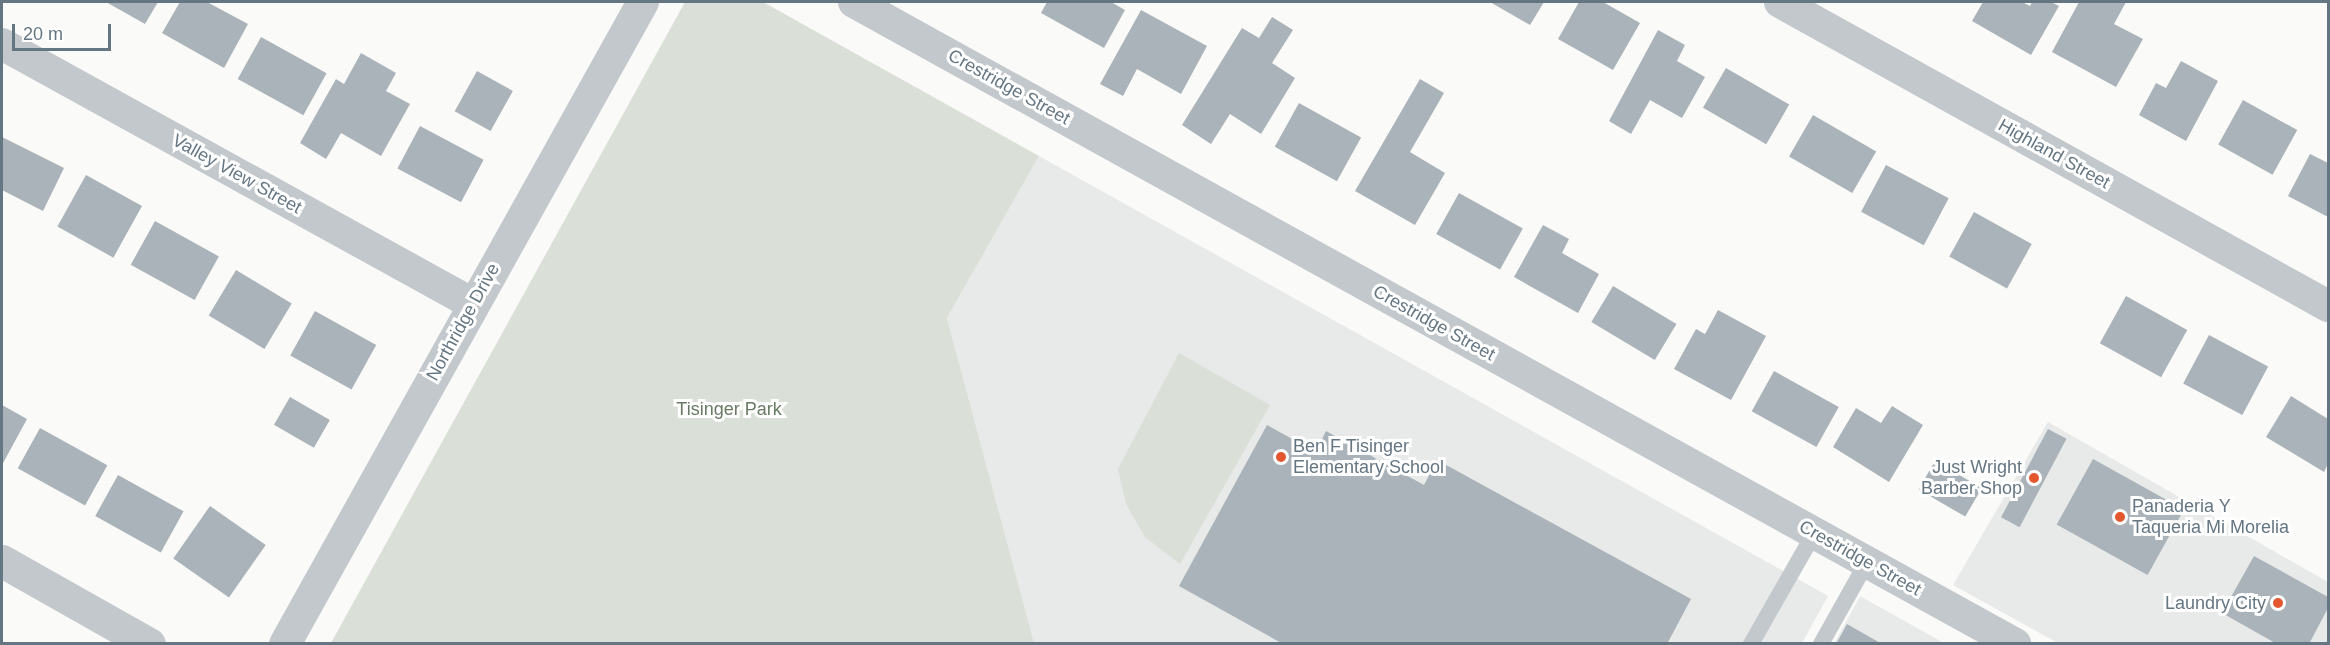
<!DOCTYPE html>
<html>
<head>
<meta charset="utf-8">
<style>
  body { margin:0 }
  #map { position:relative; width:2330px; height:645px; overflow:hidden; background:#fafaf8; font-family:Arial,sans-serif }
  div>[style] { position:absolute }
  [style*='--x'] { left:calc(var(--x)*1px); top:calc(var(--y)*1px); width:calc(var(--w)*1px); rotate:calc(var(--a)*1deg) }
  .built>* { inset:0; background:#e8e9e9 }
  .green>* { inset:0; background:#dadfd7 }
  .building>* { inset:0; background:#aab3b9; transform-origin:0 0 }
  .service>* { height:16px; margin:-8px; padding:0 8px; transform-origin:8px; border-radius:8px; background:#c3c8cc }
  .minor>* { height:32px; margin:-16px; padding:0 16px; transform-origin:16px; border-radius:16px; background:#c3c8cc }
  .tertiary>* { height:33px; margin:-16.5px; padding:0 16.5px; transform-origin:16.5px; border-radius:16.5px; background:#c3c8cc }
  .dots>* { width:16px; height:16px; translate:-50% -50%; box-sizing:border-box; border:3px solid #fff; border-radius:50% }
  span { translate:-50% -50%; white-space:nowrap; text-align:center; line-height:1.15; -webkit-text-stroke:6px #fff; paint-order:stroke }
  .street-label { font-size:18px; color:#657683 }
  .park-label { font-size:18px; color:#687a64 }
  .poi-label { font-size:18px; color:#657683 }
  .left { translate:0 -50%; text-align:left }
  .right { translate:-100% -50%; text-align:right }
  .frame { position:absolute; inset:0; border:3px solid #657683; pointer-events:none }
  .scale { position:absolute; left:12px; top:24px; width:99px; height:27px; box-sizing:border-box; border:3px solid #657683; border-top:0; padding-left:8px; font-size:18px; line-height:21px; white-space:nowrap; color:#657683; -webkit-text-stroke:4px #fff; paint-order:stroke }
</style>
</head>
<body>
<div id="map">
  <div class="built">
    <i style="clip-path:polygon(1039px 156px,1828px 596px,1802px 643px,1034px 643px,947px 318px)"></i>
    <i style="clip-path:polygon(2048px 422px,2328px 582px,2328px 643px,2058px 643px,1953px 585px)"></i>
    <i style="clip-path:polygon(1860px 596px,1944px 643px,1834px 644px)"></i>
  </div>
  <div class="green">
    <i style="clip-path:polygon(685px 2px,763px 2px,1039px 156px,947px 318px,1034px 643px,331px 643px)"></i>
    <i style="clip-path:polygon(1179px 353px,1270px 405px,1180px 564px,1145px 537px,1126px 504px,1118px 469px)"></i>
  </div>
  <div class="building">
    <i style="clip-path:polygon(106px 2px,158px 2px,145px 24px)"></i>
    <i style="clip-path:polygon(180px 2px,207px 2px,248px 24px,224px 68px,162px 33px)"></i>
    <i style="clip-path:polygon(1047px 2px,1111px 2px,1125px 10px,1104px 48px,1041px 13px)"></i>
    <i style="clip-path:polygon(1490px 2px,1544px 2px,1530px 25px)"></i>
    <i style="clip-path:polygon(1579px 2px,1603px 2px,1640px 23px,1613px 70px,1558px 39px)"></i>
    <i style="clip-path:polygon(1983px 2px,2022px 2px,2030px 6px,2032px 2px,2051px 2px,2059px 6px,2031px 55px,1972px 21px)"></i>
    <i style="clip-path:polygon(2079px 2px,2126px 2px,2114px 24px,2143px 39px,2116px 87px,2052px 52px)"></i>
    <i style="clip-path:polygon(1141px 10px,1207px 46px,1181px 94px,1137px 69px,1123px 96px,1100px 84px)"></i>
    <i style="clip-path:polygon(1272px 17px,1293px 30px,1272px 63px,1295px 78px,1261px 134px,1230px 114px,1211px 144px,1182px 125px,1242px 28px,1259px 38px)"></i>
    <i style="clip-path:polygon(1658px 30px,1685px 45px,1677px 61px,1705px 77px,1682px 118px,1650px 100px,1631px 134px,1609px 121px)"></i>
    <i style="left:261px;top:37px;width:75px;height:48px;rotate:29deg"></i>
    <i style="clip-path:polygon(361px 53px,396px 73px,386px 91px,410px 104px,381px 156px,341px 133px,326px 159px,300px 143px,336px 79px,344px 84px)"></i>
    <i style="clip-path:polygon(2181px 61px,2218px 81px,2186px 141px,2139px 115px,2156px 83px,2166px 88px)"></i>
    <i style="left:1726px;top:68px;width:73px;height:46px;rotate:30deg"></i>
    <i style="left:477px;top:71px;width:41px;height:46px;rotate:29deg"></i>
    <i style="clip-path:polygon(1420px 79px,1444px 93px,1410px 152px,1445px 173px,1415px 225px,1355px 191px)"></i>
    <i style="left:2243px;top:100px;width:62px;height:51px;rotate:29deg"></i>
    <i style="left:1299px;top:103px;width:71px;height:50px;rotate:29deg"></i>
    <i style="left:1813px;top:115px;width:73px;height:48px;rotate:30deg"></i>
    <i style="left:420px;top:126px;width:72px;height:48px;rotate:28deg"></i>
    <i style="clip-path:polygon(2px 137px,64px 168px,43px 211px,2px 190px)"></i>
    <i style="clip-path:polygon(2310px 154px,2328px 163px,2328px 217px,2288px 196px)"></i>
    <i style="left:1886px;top:165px;width:71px;height:53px;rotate:28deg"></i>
    <i style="left:86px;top:175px;width:64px;height:59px;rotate:29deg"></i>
    <i style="left:1459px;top:193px;width:73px;height:47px;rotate:29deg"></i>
    <i style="left:1974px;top:212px;width:66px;height:51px;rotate:29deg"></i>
    <i style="left:155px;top:221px;width:73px;height:50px;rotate:29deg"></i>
    <i style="clip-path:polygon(1543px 225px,1569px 239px,1562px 253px,1599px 274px,1578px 313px,1514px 277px)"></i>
    <i style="left:236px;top:270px;width:65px;height:53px;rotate:31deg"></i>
    <i style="left:1613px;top:286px;width:74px;height:42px;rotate:31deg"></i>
    <i style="left:2126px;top:296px;width:70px;height:54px;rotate:29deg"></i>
    <i style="clip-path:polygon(1718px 310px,1766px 336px,1731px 400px,1674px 369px,1696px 329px,1705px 334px)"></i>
    <i style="left:315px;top:311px;width:70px;height:51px;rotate:29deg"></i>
    <i style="left:2209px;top:335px;width:67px;height:55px;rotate:28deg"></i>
    <i style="left:1774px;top:371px;width:74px;height:46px;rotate:29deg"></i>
    <i style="clip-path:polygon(2291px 396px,2328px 419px,2328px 464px,2324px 472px,2266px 437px)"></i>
    <i style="left:290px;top:397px;width:46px;height:32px;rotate:30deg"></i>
    <i style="clip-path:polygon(2px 405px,27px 419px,2px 465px)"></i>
    <i style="clip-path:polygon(1892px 406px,1923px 425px,1889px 482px,1833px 447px,1856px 408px,1881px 423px)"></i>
    <i style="clip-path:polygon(1267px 425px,1316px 452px,1326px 431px,1424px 485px,1437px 460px,1691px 599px,1667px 644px,1283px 644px,1179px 586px)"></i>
    <i style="left:40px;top:428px;width:77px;height:46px;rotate:29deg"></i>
    <i style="left:2048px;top:429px;width:21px;height:100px;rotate:28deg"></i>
    <i style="left:2093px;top:459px;width:104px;height:75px;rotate:29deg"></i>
    <i style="left:1935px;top:461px;width:54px;height:33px;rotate:30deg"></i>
    <i style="left:118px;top:475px;width:75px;height:47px;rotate:29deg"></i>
    <i style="left:210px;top:506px;width:68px;height:64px;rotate:35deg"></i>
    <i style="clip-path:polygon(2254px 556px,2328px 597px,2328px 608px,2309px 644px,2277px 644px,2222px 613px)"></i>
    <i style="clip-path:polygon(1847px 624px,1882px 644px,1836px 644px)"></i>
  </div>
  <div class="service">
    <i style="--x:1751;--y:644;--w:129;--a:-60.3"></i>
    <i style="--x:1821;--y:644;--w:94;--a:-60.7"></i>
  </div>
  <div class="minor">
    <i style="--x:854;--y:2;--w:1327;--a:28.94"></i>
    <i style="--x:1780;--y:2;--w:627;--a:29.02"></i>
    <i style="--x:2;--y:44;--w:538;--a:28.9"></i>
    <i style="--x:285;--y:644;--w:735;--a:-60.85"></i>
  </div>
  <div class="tertiary">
    <i style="--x:2;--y:561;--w:169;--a:29.5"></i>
  </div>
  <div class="dots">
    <i style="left:1281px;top:457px;background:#e4572e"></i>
    <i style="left:2034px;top:478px;background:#e4572e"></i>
    <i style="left:2120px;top:517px;background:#e4572e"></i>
    <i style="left:2278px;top:603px;background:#e4572e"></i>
  </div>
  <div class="street-label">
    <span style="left:1009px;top:87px;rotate:29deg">Crestridge Street</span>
    <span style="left:2054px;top:154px;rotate:29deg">Highland Street</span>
    <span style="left:237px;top:174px;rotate:29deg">Valley View Street</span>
    <span style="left:463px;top:322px;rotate:-61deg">Northridge Drive</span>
    <span style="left:1434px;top:323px;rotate:29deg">Crestridge Street</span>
    <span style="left:1860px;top:558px;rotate:29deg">Crestridge Street</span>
  </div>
  <div class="park-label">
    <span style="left:729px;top:409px">Tisinger Park</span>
  </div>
  <div class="poi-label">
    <span class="left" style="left:1293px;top:457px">Ben F Tisinger<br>Elementary School</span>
    <span class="right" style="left:2022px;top:478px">Just Wright<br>Barber Shop</span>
    <span class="left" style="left:2132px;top:517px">Panaderia Y<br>Taqueria Mi Morelia</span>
    <span class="right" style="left:2266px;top:603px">Laundry City</span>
  </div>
  <div class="frame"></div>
  <div class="scale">20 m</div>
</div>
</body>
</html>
